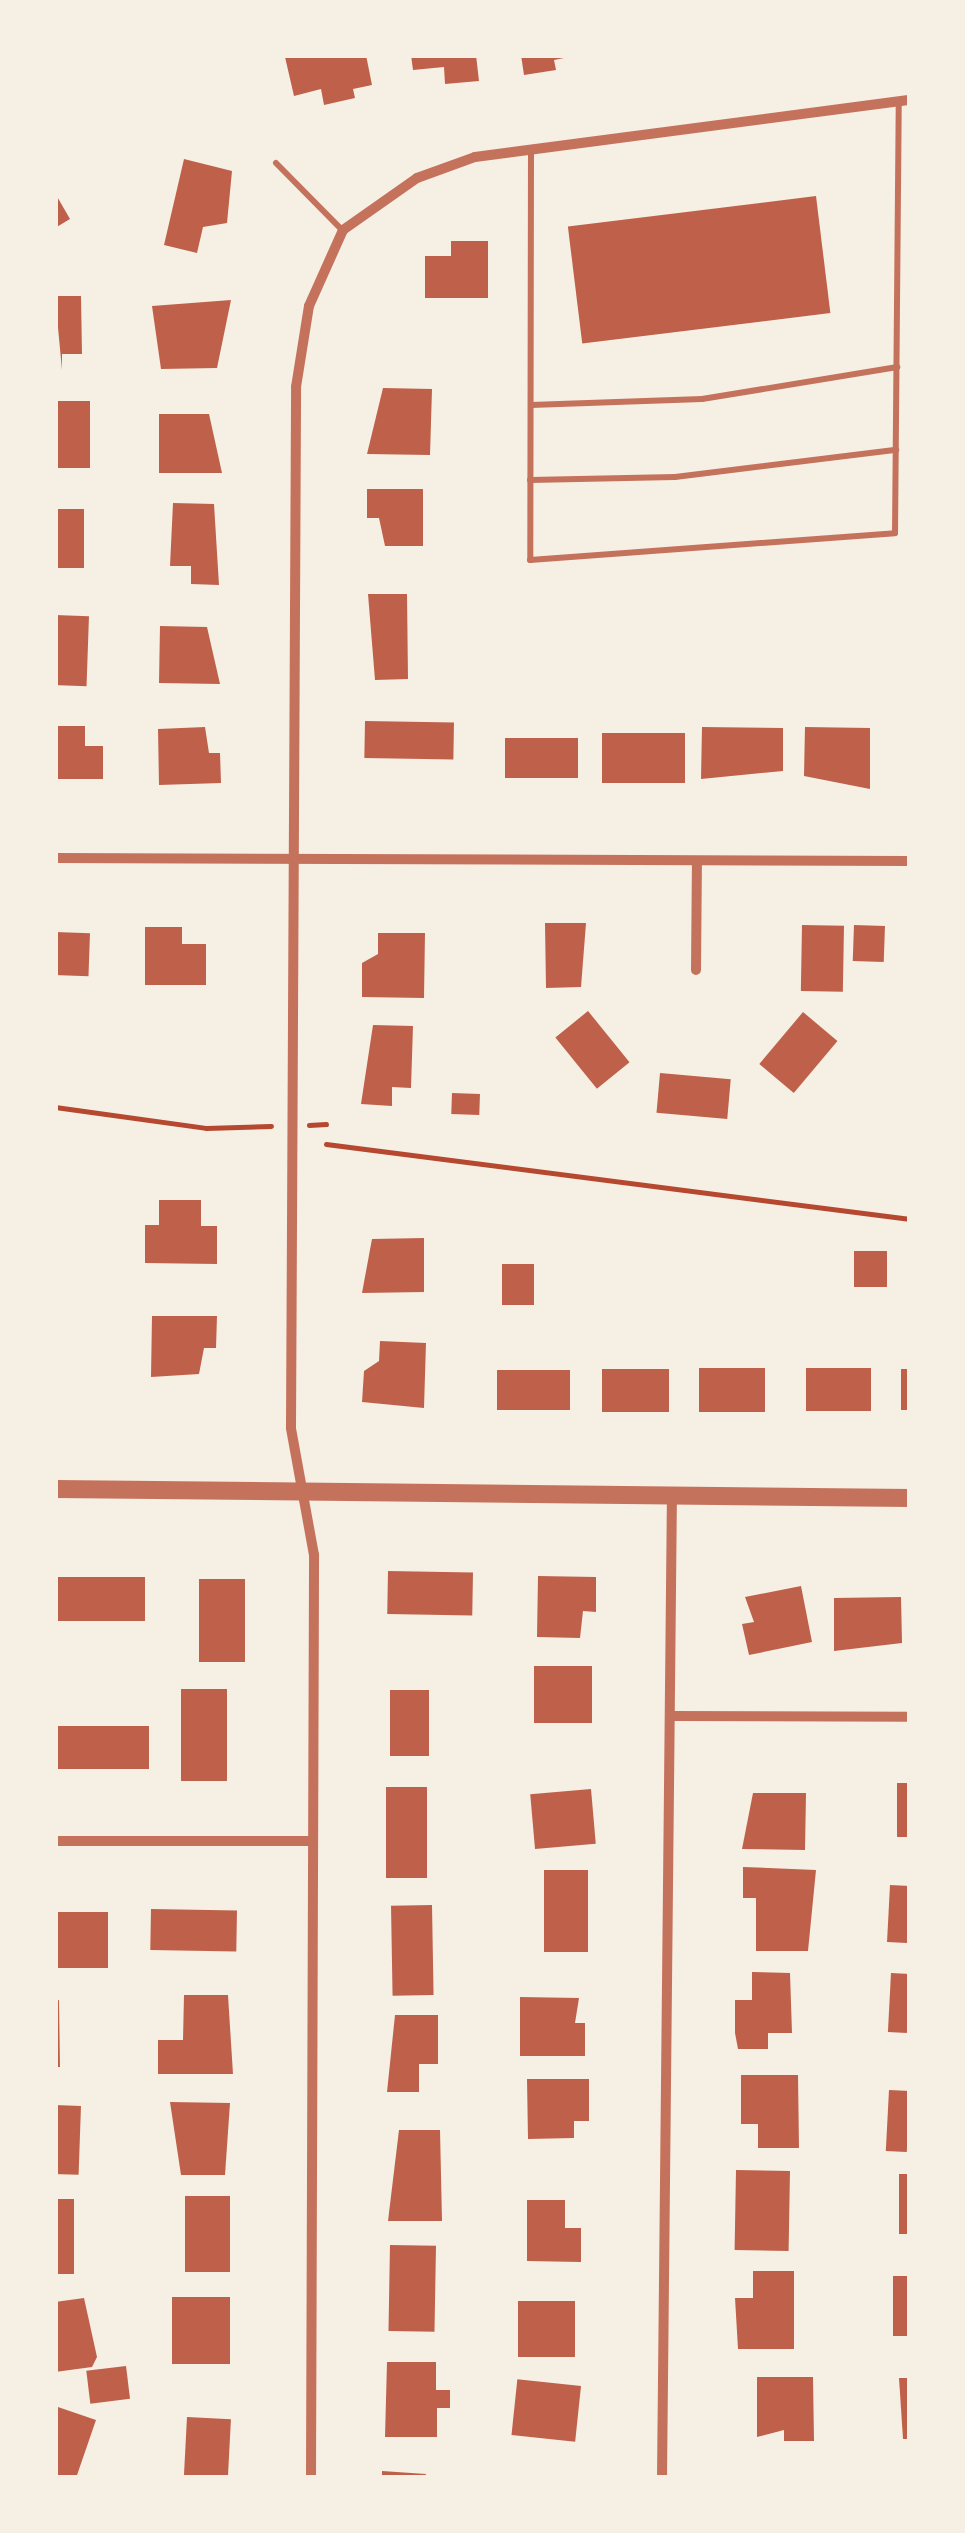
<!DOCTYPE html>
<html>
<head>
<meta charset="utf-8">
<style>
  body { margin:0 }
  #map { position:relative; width:965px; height:2533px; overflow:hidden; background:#f6efe4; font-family:"Source Sans 3",sans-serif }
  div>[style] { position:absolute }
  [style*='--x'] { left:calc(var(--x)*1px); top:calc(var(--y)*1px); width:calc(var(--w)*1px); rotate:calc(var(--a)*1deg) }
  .building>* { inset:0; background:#bf614a; transform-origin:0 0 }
  .path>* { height:5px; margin:-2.5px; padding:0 2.5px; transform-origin:2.5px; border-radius:2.5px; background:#b5482f }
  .service>* { height:6px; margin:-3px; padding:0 3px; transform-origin:3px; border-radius:3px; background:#c5725c }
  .minor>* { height:10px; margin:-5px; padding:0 5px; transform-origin:5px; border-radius:5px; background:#c5725c }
  .tertiary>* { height:18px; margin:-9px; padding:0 9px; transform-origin:9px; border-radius:9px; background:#c5725c }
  span { translate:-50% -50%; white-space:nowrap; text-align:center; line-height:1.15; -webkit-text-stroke:10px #f6efe4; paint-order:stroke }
  .frame { position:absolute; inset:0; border:58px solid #f6efe4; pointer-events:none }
</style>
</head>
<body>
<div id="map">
  <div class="building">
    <i style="clip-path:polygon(366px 55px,372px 85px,353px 89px,355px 98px,324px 105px,321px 89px,294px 96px,285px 57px)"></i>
    <i style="clip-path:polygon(411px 55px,476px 55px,479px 81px,445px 84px,444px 67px,413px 70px)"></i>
    <i style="clip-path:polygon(521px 55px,564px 55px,564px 58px,554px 60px,556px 70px,524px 75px)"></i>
    <i style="clip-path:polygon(184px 159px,232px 171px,227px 223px,203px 227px,197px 253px,164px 245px)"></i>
    <i style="clip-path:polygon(55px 193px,70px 219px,55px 228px)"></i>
    <i style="left:816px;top:196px;width:118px;height:250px;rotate:83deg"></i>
    <i style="clip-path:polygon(451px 241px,488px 241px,488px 298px,425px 298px,425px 256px,451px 256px)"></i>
    <i style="clip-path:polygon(55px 296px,81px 296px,82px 354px,62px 354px,62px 370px)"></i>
    <i style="clip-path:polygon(231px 300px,217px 368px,161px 369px,152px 306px)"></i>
    <i style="clip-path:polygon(383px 388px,432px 389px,430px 455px,367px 454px)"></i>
    <i style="left:55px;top:401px;width:35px;height:67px"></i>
    <i style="clip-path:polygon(159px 414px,209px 414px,222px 473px,159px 473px)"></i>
    <i style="clip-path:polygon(367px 489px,423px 489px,423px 546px,385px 546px,379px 518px,367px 518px)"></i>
    <i style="clip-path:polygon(173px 503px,214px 504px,219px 585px,191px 584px,191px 566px,170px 566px)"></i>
    <i style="left:55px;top:509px;width:29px;height:59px"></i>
    <i style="clip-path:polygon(368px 594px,407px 594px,408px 679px,375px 680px)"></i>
    <i style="left:55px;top:615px;width:34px;height:70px;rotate:2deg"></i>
    <i style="clip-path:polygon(160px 626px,207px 627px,220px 684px,159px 683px)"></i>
    <i style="left:365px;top:721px;width:89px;height:37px;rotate:1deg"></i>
    <i style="clip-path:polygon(55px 726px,85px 726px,85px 746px,103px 746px,103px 779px,55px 779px)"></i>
    <i style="clip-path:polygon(205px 727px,209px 753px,220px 753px,221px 783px,159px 785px,158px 729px)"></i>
    <i style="clip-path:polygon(702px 727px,783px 728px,783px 771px,701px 779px)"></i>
    <i style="clip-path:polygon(805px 727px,870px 728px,870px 789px,804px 776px)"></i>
    <i style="left:602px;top:733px;width:83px;height:50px"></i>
    <i style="left:505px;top:738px;width:73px;height:40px"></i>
    <i style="clip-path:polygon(545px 923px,586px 923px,581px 987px,546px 988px)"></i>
    <i style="left:802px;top:925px;width:42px;height:66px;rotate:1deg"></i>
    <i style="left:854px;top:925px;width:31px;height:36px;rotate:2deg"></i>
    <i style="clip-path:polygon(145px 927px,182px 927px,182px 944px,206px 944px,206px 985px,145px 985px)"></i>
    <i style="left:55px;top:932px;width:35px;height:43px;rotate:2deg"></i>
    <i style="clip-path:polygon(378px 933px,425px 933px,424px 998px,362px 997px,362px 963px,378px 954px)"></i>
    <i style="left:588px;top:1011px;width:66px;height:42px;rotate:51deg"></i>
    <i style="left:803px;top:1012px;width:45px;height:68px;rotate:40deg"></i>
    <i style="clip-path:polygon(373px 1025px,413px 1026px,411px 1088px,392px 1087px,392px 1106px,361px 1104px)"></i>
    <i style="left:660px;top:1073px;width:71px;height:40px;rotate:5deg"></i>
    <i style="left:452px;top:1093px;width:28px;height:21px;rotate:2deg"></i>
    <i style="clip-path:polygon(159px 1200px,201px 1200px,201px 1226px,217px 1226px,217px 1264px,145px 1263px,145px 1225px,159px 1225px)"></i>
    <i style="clip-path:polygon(424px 1238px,424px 1292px,362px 1293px,372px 1239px)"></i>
    <i style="left:854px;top:1251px;width:33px;height:36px"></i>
    <i style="left:502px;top:1264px;width:32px;height:41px"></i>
    <i style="clip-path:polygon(152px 1316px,217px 1316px,216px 1348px,204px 1348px,199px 1374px,151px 1377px)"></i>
    <i style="clip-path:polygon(380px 1341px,426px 1343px,424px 1408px,362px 1402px,364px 1371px,379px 1361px)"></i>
    <i style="left:699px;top:1368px;width:66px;height:44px"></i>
    <i style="left:806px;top:1368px;width:65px;height:43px"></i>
    <i style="left:602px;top:1369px;width:67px;height:43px"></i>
    <i style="left:901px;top:1369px;width:9px;height:41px"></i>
    <i style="left:497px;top:1370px;width:73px;height:40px"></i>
    <i style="left:388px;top:1571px;width:85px;height:43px;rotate:1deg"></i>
    <i style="clip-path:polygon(538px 1576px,596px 1577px,596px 1612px,583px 1611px,580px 1638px,537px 1637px)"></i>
    <i style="left:58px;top:1577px;width:87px;height:44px"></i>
    <i style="left:199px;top:1579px;width:46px;height:83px"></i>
    <i style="clip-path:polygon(801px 1586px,812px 1642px,749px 1655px,742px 1624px,754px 1622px,745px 1597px)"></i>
    <i style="clip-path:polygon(901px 1597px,902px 1643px,834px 1651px,834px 1598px)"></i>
    <i style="left:534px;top:1666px;width:58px;height:57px"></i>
    <i style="left:181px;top:1689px;width:46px;height:92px"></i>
    <i style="left:390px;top:1690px;width:39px;height:66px"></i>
    <i style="left:149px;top:1726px;width:43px;height:94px;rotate:90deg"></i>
    <i style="left:897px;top:1783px;width:13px;height:54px"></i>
    <i style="left:386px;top:1787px;width:41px;height:91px"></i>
    <i style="left:591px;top:1789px;width:55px;height:61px;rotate:85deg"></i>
    <i style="clip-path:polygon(753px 1793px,806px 1793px,805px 1850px,742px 1849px)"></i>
    <i style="clip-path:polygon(743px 1867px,816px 1870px,808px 1951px,756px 1951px,756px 1898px,743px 1898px)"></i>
    <i style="left:544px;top:1870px;width:44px;height:82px"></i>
    <i style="left:890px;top:1885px;width:20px;height:57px;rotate:3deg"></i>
    <i style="left:432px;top:1905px;width:90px;height:41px;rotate:89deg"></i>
    <i style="left:151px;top:1909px;width:86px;height:41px;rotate:1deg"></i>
    <i style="left:55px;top:1912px;width:53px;height:56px"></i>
    <i style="clip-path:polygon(752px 1972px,790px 1973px,792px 2033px,768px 2033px,768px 2049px,738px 2049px,735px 2033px,735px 2000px,752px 2000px)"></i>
    <i style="left:891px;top:1973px;width:19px;height:59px;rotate:3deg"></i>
    <i style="clip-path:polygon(184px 1995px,228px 1995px,233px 2074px,158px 2074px,158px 2040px,183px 2040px)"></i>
    <i style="clip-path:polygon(520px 1997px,579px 1998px,575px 2023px,585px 2023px,585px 2056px,520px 2056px)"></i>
    <i style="clip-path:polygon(59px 2000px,60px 2067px,55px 2067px,55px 2001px)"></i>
    <i style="clip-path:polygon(395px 2015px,438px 2015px,438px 2064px,419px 2064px,419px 2092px,387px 2092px)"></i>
    <i style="clip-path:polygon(741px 2075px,798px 2075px,799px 2148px,758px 2148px,758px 2124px,741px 2124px)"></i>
    <i style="clip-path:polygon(527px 2079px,589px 2079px,589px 2121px,574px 2121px,574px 2138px,528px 2139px)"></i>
    <i style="left:889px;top:2090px;width:21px;height:61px;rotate:3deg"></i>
    <i style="clip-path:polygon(170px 2102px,230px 2103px,225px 2175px,181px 2175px)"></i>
    <i style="left:55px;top:2105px;width:26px;height:69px;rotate:2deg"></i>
    <i style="clip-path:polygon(399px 2130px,440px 2130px,442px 2221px,388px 2221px)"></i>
    <i style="left:736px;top:2170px;width:54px;height:80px;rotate:1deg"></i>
    <i style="left:899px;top:2174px;width:11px;height:60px"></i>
    <i style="left:185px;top:2196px;width:45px;height:76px"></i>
    <i style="left:55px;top:2199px;width:19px;height:75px"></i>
    <i style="clip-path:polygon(527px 2200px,565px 2200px,565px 2228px,581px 2228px,581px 2262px,527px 2261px)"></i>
    <i style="left:390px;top:2245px;width:46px;height:86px;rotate:1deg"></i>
    <i style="clip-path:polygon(753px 2271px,794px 2271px,794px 2349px,738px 2349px,735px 2298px,753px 2298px)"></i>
    <i style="left:893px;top:2276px;width:17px;height:60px"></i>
    <i style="left:230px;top:2297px;width:67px;height:58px;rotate:90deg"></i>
    <i style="clip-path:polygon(84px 2298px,97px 2357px,92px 2367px,55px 2372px,55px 2302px)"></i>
    <i style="left:518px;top:2301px;width:57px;height:56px"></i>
    <i style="clip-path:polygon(387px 2362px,436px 2362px,436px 2390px,450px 2390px,450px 2408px,437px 2408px,437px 2437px,385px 2437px)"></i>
    <i style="left:126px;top:2366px;width:33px;height:40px;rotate:83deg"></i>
    <i style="clip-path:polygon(757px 2377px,813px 2377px,814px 2441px,784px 2441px,784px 2430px,757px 2437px)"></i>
    <i style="clip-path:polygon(899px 2378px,910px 2378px,910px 2439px,903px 2439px)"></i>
    <i style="left:581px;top:2386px;width:56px;height:64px;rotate:96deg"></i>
    <i style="clip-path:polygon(55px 2406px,96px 2420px,76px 2478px,55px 2478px)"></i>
    <i style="left:187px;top:2417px;width:44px;height:61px;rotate:3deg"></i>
    <i style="clip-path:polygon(382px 2471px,426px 2474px,425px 2478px,382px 2478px)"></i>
  </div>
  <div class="path">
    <i style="--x:55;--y:1107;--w:152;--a:7.9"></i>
    <i style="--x:206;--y:1128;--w:65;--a:-1.8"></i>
    <i style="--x:309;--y:1125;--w:17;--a:-3"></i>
    <i style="--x:326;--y:1144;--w:589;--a:7.32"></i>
  </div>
  <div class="service">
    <i style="--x:531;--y:150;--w:410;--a:90.1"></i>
    <i style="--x:530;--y:560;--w:366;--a:-4.2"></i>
    <i style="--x:895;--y:533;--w:432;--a:-89.5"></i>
    <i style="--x:276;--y:163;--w:94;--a:45.4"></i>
    <i style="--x:531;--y:405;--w:171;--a:-2"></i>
    <i style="--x:702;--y:399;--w:198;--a:-9.3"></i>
    <i style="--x:530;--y:480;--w:145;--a:-1.2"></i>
    <i style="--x:675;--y:477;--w:223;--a:-7"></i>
  </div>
  <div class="minor">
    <i style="--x:55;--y:858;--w:855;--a:0.2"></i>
    <i style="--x:696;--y:970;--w:109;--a:-89.5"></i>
    <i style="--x:672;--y:1716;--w:238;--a:0.2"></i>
    <i style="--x:55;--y:1841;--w:257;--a:0"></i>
    <i style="--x:311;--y:2478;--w:923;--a:-89.81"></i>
    <i style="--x:314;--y:1555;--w:129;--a:-100.3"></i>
    <i style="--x:291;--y:1428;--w:1041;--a:-89.72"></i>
    <i style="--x:296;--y:387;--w:82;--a:-80.9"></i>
    <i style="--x:309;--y:306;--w:83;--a:-65.9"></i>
    <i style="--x:343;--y:230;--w:90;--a:-35.1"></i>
    <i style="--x:417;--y:178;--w:62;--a:-19.9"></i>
    <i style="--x:475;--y:157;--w:439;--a:-7.5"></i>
    <i style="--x:662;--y:2478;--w:985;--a:-89.42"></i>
  </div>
  <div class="tertiary">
    <i style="--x:55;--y:1489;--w:855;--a:0.6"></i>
  </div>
  <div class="frame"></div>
</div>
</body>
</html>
